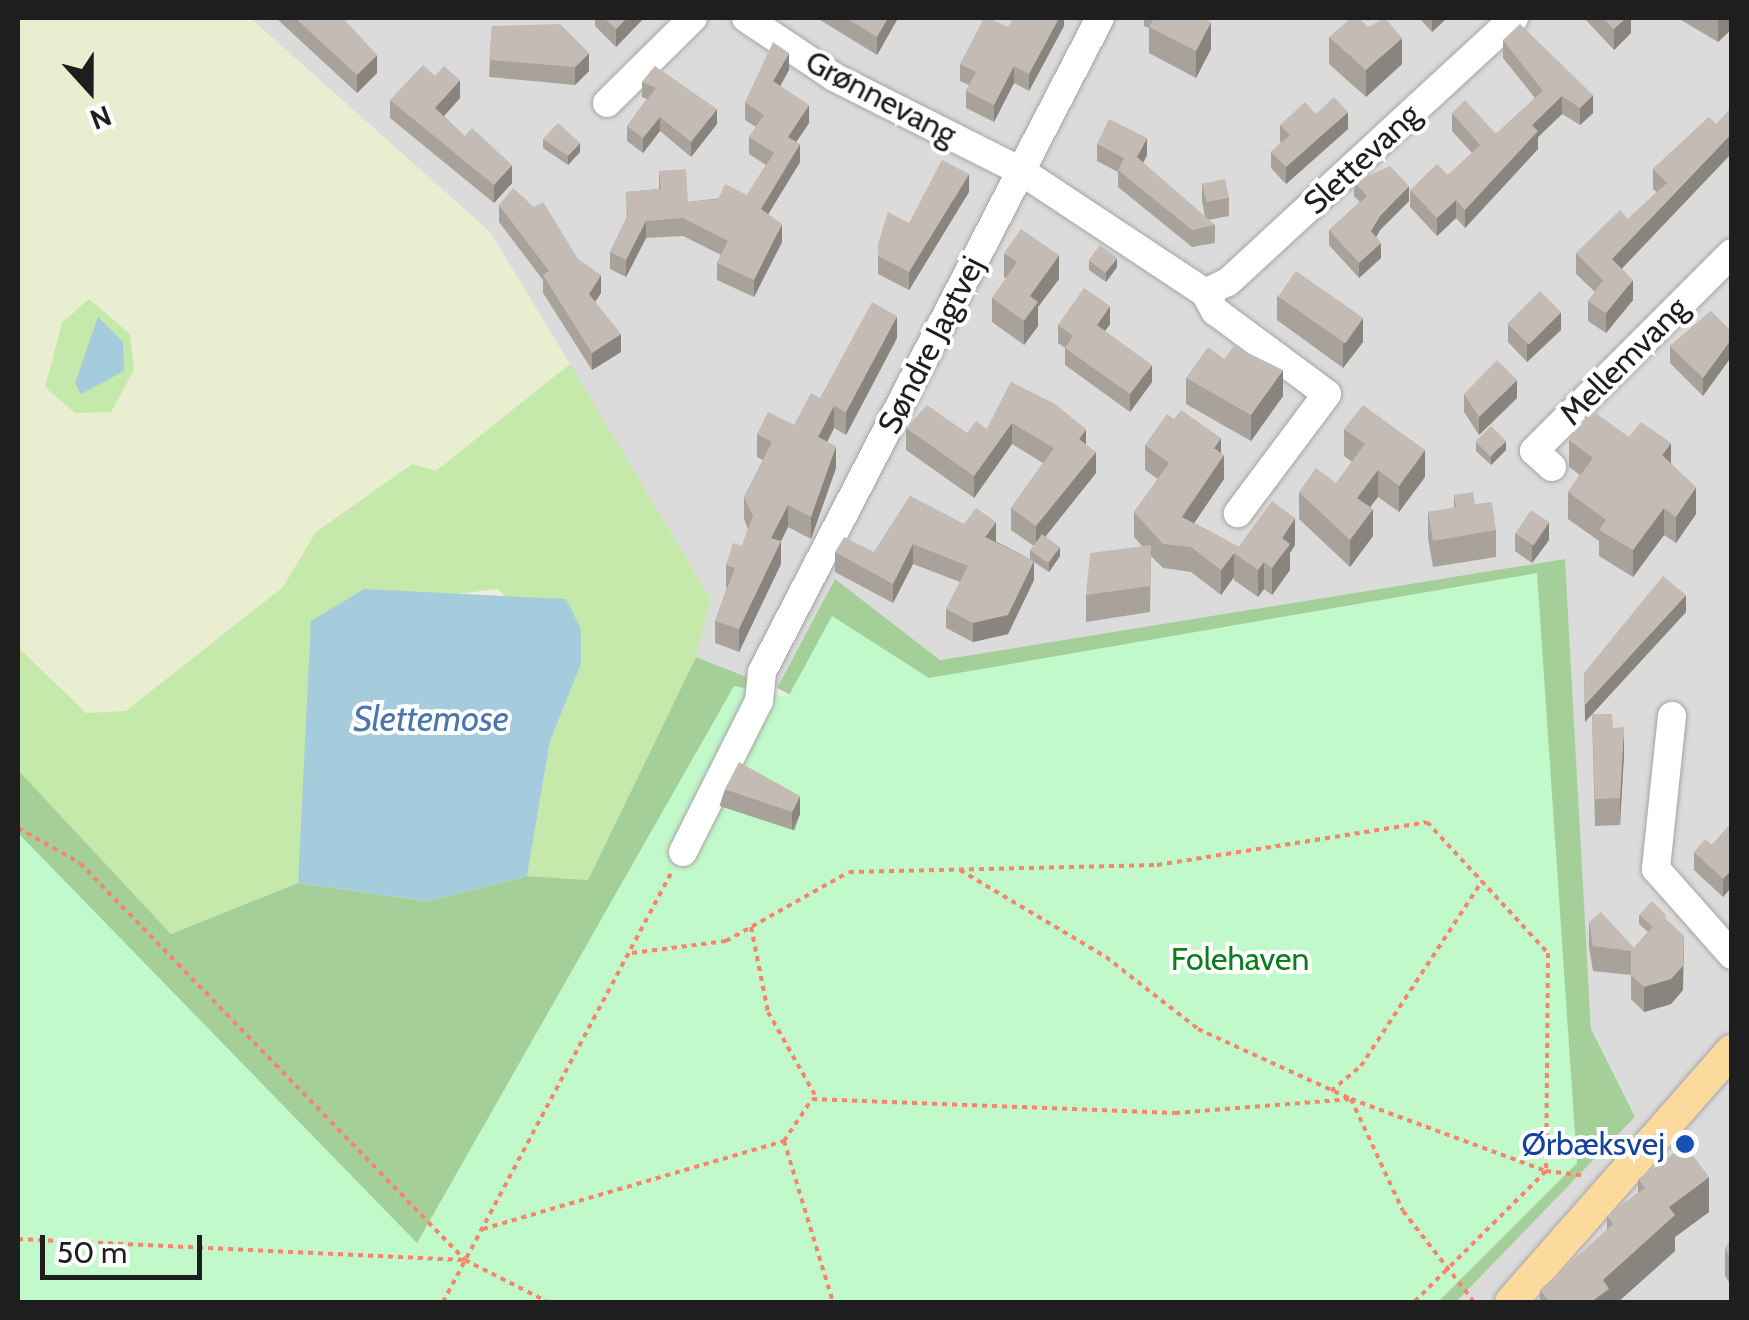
<!DOCTYPE html>
<html>
<head>
<meta charset="utf-8">
<style>
  body { margin:0 }
  #map { position:relative; width:1749px; height:1320px; overflow:hidden; background:#efece4; font-family:Cabin,sans-serif }
  div>[style] { position:absolute }
  [style*='--x'] { left:calc(var(--x)*1px); top:calc(var(--y)*1px); width:calc(var(--w)*1px); rotate:calc(var(--a)*1deg) }
  .residential>* { inset:0; background:#dcdbdb }
  .farmland>* { inset:0; background:#eaeed0 }
  .grass>* { inset:0; background:#c5e9aa }
  .forest>* { inset:0; background:#a5cf99 }
  .park>* { inset:0; background:#c1f9ca }
  .water>* { inset:0; background:#a5ccdd }
  .path>* { height:4px; margin-top:-2px; transform-origin:0; background:repeating-linear-gradient(90deg,#f9836b 0 5px,transparent 0 10px) }
  .roads { filter:drop-shadow(0 0 2px #a5a5a5) drop-shadow(0 0 2px #a5a5a5) }
  .minor>* { height:28px; margin:-14px; padding:0 14px; transform-origin:14px; border-radius:14px; background:#fff }
  .major>* { height:32px; margin:-16px; padding:0 16px; transform-origin:16px; border-radius:16px; background:#fcd99d }
  .wall>* { inset:0; background:#a9a29b; transform-origin:0 0 }
  .shaded-wall>* { inset:0; background:#89847e }
  .building>* { inset:0; background:#c4bcb4; transform-origin:0 0 }
  .dots>* { width:28px; height:28px; translate:-50% -50%; box-sizing:border-box; border:5px solid #fff; border-radius:50% }
  span { translate:-50% -50%; white-space:nowrap; text-align:center; line-height:1.15; -webkit-text-stroke:8px #fff; paint-order:stroke }
  .street-label { font-size:32px; color:#1e1e1e }
  .park-label { font-size:32px; color:#0c7d1d }
  .transit-label { font-size:32px; color:#164399 }
  .right { translate:-100% -50%; text-align:right }
  .water-label { font-size:35px; color:#4b76ae; font-style:italic }
  .frame { position:absolute; inset:0; border:20px solid #1e1e1e; pointer-events:none }
  .north { position:absolute; left:40px; top:40px; width:100px; height:100px; -webkit-text-stroke:8px #fff; paint-order:stroke; rotate:159deg; font-size:28px; font-weight:700; line-height:40px; text-align:center; color:#1e1e1e }
  .north::after { content:''; display:block; margin:auto; width:35px; height:45px; background:#1e1e1e; clip-path:polygon(50% 0,100% 100%,50% 72%,0 100%) }
  .scale { position:absolute; left:40px; top:1235px; width:162px; height:45px; box-sizing:border-box; border:5px solid #1e1e1e; border-top:0; padding-left:12px; font-size:30px; line-height:35px; white-space:nowrap; color:#1e1e1e; -webkit-text-stroke:8px #fff; paint-order:stroke }
</style>
</head>
<body>
<div id="map">
  <div class="residential">
    <i style="clip-path:polygon(250px 18px,1731px 18px,1731px 1302px,1456px 1302px,1635px 1117px,1591px 1029px,1565px 560px,940px 660px,835px 579px,777px 688px,696px 657px,711px 599px,490px 232px)"></i>
  </div>
  <div class="farmland">
    <i style="clip-path:polygon(18px 18px,250px 18px,490px 232px,570px 364px,436px 472px,411px 464px,316px 532px,283px 587px,126px 711px,86px 713px,18px 647px)"></i>
  </div>
  <div class="grass">
    <i style="clip-path:polygon(89px 299px,130px 334px,134px 370px,111px 412px,75px 413px,45px 387px,62px 323px)"></i>
    <i style="clip-path:polygon(570px 364px,711px 599px,696px 657px,588px 880px,527px 876px,550px 741px,581px 664px,497px 589px,441px 596px,364px 589px,308px 774px,298px 883px,171px 934px,18px 770px,18px 647px,86px 713px,126px 711px,283px 587px,316px 532px,412px 464px,436px 471px)"></i>
  </div>
  <div class="forest">
    <i style="clip-path:polygon(1565px 559px,1591px 1029px,1635px 1117px,1456px 1302px,18px 1302px,18px 770px,171px 934px,298px 883px,427px 901px,527px 876px,588px 880px,696px 657px,752px 679px,661px 872px,868px 734px,777px 688px,835px 579px,940px 660px)"></i>
  </div>
  <div class="park">
    <i style="clip-path:polygon(1537px 573px,1577px 1163px,1438px 1302px,18px 1302px,18px 833px,417px 1243px,734px 686px,788px 697px,832px 616px,929px 678px)"></i>
  </div>
  <div class="water">
    <i style="clip-path:polygon(98px 317px,123px 342px,124px 371px,81px 394px,75px 383px)"></i>
    <i style="clip-path:polygon(364px 589px,566px 599px,581px 629px,581px 664px,550px 741px,527px 876px,427px 901px,298px 883px,311px 621px)"></i>
  </div>
  <div class="path">
    <i style="--x:18;--y:828;--w:71;--a:29.4"></i>
    <i style="--x:80;--y:863;--w:553;--a:45.88"></i>
    <i style="--x:465;--y:1260;--w:93;--a:26.8"></i>
    <i style="--x:960;--y:870;--w:170;--a:30.8"></i>
    <i style="--x:1106;--y:957;--w:117;--a:38"></i>
    <i style="--x:1198;--y:1029;--w:168;--a:24.6"></i>
    <i style="--x:1351;--y:1099;--w:123;--a:65.1"></i>
    <i style="--x:1403;--y:1211;--w:115;--a:52"></i>
    <i style="--x:751;--y:927;--w:87;--a:78.7"></i>
    <i style="--x:768;--y:1012;--w:98;--a:60.5"></i>
    <i style="--x:632;--y:953;--w:95;--a:-7.3"></i>
    <i style="--x:726;--y:941;--w:141;--a:-29.3"></i>
    <i style="--x:849;--y:872;--w:308;--a:-1.3"></i>
    <i style="--x:1157;--y:865;--w:273;--a:-9"></i>
    <i style="--x:1427;--y:822;--w:178;--a:47.3"></i>
    <i style="--x:1548;--y:953;--w:218;--a:90.5"></i>
    <i style="--x:1546;--y:1171;--w:186;--a:135.2"></i>
    <i style="--x:1331;--y:1091;--w:39;--a:-40"></i>
    <i style="--x:1361;--y:1066;--w:221;--a:-56.8"></i>
    <i style="--x:784;--y:1141;--w:168;--a:73.1"></i>
    <i style="--x:483;--y:1229;--w:314;--a:-16.3"></i>
    <i style="--x:784;--y:1141;--w:50;--a:-56.3"></i>
    <i style="--x:812;--y:1099;--w:363;--a:2.2"></i>
    <i style="--x:1175;--y:1113;--w:177;--a:-4.5"></i>
    <i style="--x:1351;--y:1099;--w:208;--a:20.3"></i>
    <i style="--x:1546;--y:1171;--w:39;--a:7"></i>
    <i style="--x:18;--y:1239;--w:447;--a:2.7"></i>
    <i style="--x:443;--y:1302;--w:485;--a:-62"></i>
  </div>
  <div class="roads">
    <div class="minor">
      <i style="--x:746;--y:18;--w:106;--a:33.8"></i>
      <i style="--x:834;--y:77;--w:209;--a:26.7"></i>
      <i style="--x:1021;--y:171;--w:221;--a:33.5"></i>
      <i style="--x:1205;--y:293;--w:25;--a:-26"></i>
      <i style="--x:1228;--y:282;--w:389;--a:-42.7"></i>
      <i style="--x:607;--y:103;--w:121;--a:-44.7"></i>
      <i style="--x:1205;--y:293;--w:21;--a:61"></i>
      <i style="--x:1215;--y:311;--w:139;--a:36.5"></i>
      <i style="--x:1327;--y:394;--w:149;--a:126.8"></i>
      <i style="--x:1552;--y:467;--w:24;--a:-138"></i>
      <i style="--x:1534;--y:451;--w:280;--a:-45"></i>
      <i style="--x:1672;--y:716;--w:154;--a:96"></i>
      <i style="--x:1656;--y:869;--w:115;--a:48.5"></i>
      <i style="--x:683;--y:852;--w:169;--a:-63.3"></i>
      <i style="--x:759;--y:701;--w:29;--a:-84"></i>
      <i style="--x:762;--y:672;--w:736;--a:-62.67"></i>
    </div>
    <div class="major">
      <i style="--x:1511;--y:1302;--w:335;--a:-48.7"></i>
    </div>
  </div>
  <div class="wall">
    <i style="clip-path:polygon(276px 18px,343px 18px,377px 73px,357px 93px)"></i>
    <i style="clip-path:polygon(595px 18px,644px 18px,616px 47px,595px 26px)"></i>
    <i style="clip-path:polygon(817px 18px,898px 18px,877px 55px)"></i>
    <i style="clip-path:polygon(1064px 18px,1064px 26px,1029px 91px,1014px 83px,994px 122px,966px 108px,966px 91px,969px 85px,960px 81px,960px 64px,1008px 27px)"></i>
    <i style="clip-path:polygon(1144px 18px,1203px 18px,1211px 49px,1196px 78px,1149px 53px,1149px 28px,1144px 26px)"></i>
    <i style="clip-path:polygon(1419px 18px,1447px 18px,1432px 32px)"></i>
    <i style="clip-path:polygon(1584px 18px,1631px 18px,1631px 33px,1614px 50px)"></i>
    <i style="clip-path:polygon(1681px 18px,1732px 18px,1718px 42px,1681px 20px)"></i>
    <i style="clip-path:polygon(492px 26px,589px 71px,575px 85px,489px 77px)"></i>
    <i style="clip-path:polygon(1329px 37px,1402px 64px,1366px 97px,1329px 64px)"></i>
    <i style="clip-path:polygon(1503px 40px,1593px 113px,1580px 125px,1562px 114px,1538px 137px,1538px 149px,1465px 228px,1456px 218px,1437px 236px,1410px 207px,1410px 190px,1448px 175px,1472px 153px,1452px 131px,1452px 113px,1496px 134px,1535px 98px,1503px 58px)"></i>
    <i style="clip-path:polygon(655px 66px,717px 124px,691px 157px,660px 131px,643px 153px,627px 141px,627px 126px,647px 99px,642px 97px,642px 82px)"></i>
    <i style="clip-path:polygon(789px 70px,780px 86px,809px 123px,796px 142px,800px 162px,768px 214px,782px 242px,754px 297px,717px 280px,717px 263px,721px 255px,683px 236px,646px 238px,626px 277px,610px 269px,610px 252px,627px 217px,626px 192px,659px 189px,659px 171px,688px 202px,747px 195px,766px 165px,749px 154px,749px 137px,756px 127px,745px 120px,745px 102px)"></i>
    <i style="clip-path:polygon(460px 98px,444px 116px,512px 183px,494px 203px,390px 118px,390px 100px)"></i>
    <i style="clip-path:polygon(1316px 114px,1348px 129px,1286px 184px,1271px 168px,1271px 152px,1281px 143px,1280px 141px,1280px 125px)"></i>
    <i style="clip-path:polygon(1709px 117px,1622px 269px,1633px 300px,1606px 333px,1588px 321px,1588px 301px,1595px 292px,1576px 274px,1576px 253px,1628px 219px,1657px 192px,1653px 189px,1653px 169px)"></i>
    <i style="clip-path:polygon(543px 139px,580px 152px,568px 165px,543px 148px)"></i>
    <i style="clip-path:polygon(1097px 144px,1147px 155px,1143px 163px,1205px 217px,1202px 201px,1202px 183px,1229px 198px,1229px 216px,1208px 220px,1215px 225px,1215px 243px,1192px 247px,1118px 187px,1118px 172px,1097px 161px)"></i>
    <i style="clip-path:polygon(1354px 182px,1409px 201px,1380px 230px,1376px 237px,1381px 258px,1359px 278px,1329px 245px,1329px 230px,1360px 202px,1354px 196px)"></i>
    <i style="clip-path:polygon(969px 192px,909px 290px,878px 274px,878px 244px,909px 223px)"></i>
    <i style="clip-path:polygon(499px 205px,578px 259px,601px 293px,595px 302px,621px 352px,592px 370px,543px 293px,543px 280px,499px 222px)"></i>
    <i style="clip-path:polygon(1004px 253px,1059px 279px,1038px 307px,1038px 326px,1024px 345px,992px 322px,992px 298px,1006px 278px,1004px 277px)"></i>
    <i style="clip-path:polygon(1089px 260px,1117px 267px,1106px 282px,1089px 270px)"></i>
    <i style="clip-path:polygon(1277px 296px,1363px 342px,1343px 368px,1277px 320px)"></i>
    <i style="clip-path:polygon(1711px 311px,1703px 396px,1670px 363px,1670px 346px)"></i>
    <i style="clip-path:polygon(1110px 324px,1105px 331px,1152px 382px,1130px 412px,1065px 365px,1065px 348px,1058px 343px,1058px 325px)"></i>
    <i style="clip-path:polygon(1508px 324px,1561px 330px,1527px 362px,1508px 342px)"></i>
    <i style="clip-path:polygon(897px 338px,846px 435px,834px 428px,827px 442px,836px 468px,811px 539px,788px 527px,781px 541px,781px 564px,739px 652px,715px 643px,715px 621px,727px 588px,726px 587px,726px 565px,742px 546px,748px 529px,744px 519px,744px 497px,763px 460px,757px 457px,757px 434px,794px 425px,820px 398px)"></i>
    <i style="clip-path:polygon(1186px 378px,1283px 396px,1251px 441px,1186px 404px)"></i>
    <i style="clip-path:polygon(1011px 382px,1086px 444px,1096px 473px,1046px 536px,1060px 556px,1049px 572px,1034px 562px,1034px 580px,1008px 634px,973px 642px,946px 628px,946px 609px,960px 582px,913px 564px,893px 603px,835px 572px,835px 552px,874px 552px,910px 496px,1030px 559px,1030px 550px,1034px 546px,1011px 530px,1011px 508px,1043px 463px,1012px 444px,974px 498px,906px 450px,906px 428px,967px 433px,987px 429px)"></i>
    <i style="clip-path:polygon(1464px 394px,1517px 398px,1479px 435px,1464px 412px)"></i>
    <i style="clip-path:polygon(1344px 429px,1425px 477px,1399px 512px,1378px 497px,1370px 507px,1373px 536px,1350px 567px,1299px 519px,1299px 492px,1336px 483px,1352px 462px,1344px 456px)"></i>
    <i style="clip-path:polygon(1629px 437px,1671px 463px,1696px 514px,1676px 543px,1664px 535px,1633px 577px,1599px 556px,1599px 541px,1568px 519px,1568px 492px,1580px 475px,1569px 467px,1569px 440px)"></i>
    <i style="clip-path:polygon(1476px 442px,1506px 450px,1491px 465px,1476px 451px)"></i>
    <i style="clip-path:polygon(1145px 445px,1221px 453px,1224px 479px,1194px 523px,1239px 547px,1295px 545px,1290px 553px,1290px 570px,1272px 595px,1264px 589px,1258px 597px,1234px 580px,1234px 577px,1221px 595px,1191px 572px,1163px 568px,1151px 556px,1150px 612px,1086px 622px,1086px 595px,1142px 546px,1134px 537px,1134px 512px,1158px 479px,1145px 470px)"></i>
    <i style="clip-path:polygon(1454px 495px,1475px 504px,1496px 530px,1496px 557px,1433px 567px,1428px 538px,1428px 512px,1454px 508px)"></i>
    <i style="clip-path:polygon(1515px 533px,1549px 540px,1532px 563px,1515px 551px)"></i>
    <i style="clip-path:polygon(1686px 612px,1592px 714px,1613px 728px,1624px 754px,1620px 825px,1595px 826px,1592px 714px,1585px 722px,1584px 673px)"></i>
    <i style="left:725px;top:789px;width:79px;height:18px;rotate:18deg"></i>
    <i style="clip-path:polygon(1732px 822px,1723px 897px,1694px 870px,1694px 852px,1712px 845px)"></i>
    <i style="clip-path:polygon(1639px 915px,1667px 921px,1683px 990px,1671px 1004px,1644px 1012px,1631px 999px,1631px 975px,1593px 971px,1589px 947px,1589px 922px,1634px 948px,1648px 932px,1639px 924px)"></i>
    <i style="clip-path:polygon(1638px 1179px,1709px 1212px,1675px 1237px,1675px 1251px,1618px 1302px,1540px 1302px,1540px 1290px,1607px 1230px,1607px 1216px,1638px 1193px)"></i>
    <i style="clip-path:polygon(1732px 1239px,1732px 1287px,1725px 1276px,1725px 1249px)"></i>
  </div>
  <div class="shaded-wall">
    <i style="clip-path:polygon(627px 18px,644px 18px,616px 47px,616px 29px)"></i>
    <i style="clip-path:polygon(888px 18px,898px 18px,877px 55px,877px 37px)"></i>
    <i style="clip-path:polygon(1059px 18px,1064px 18px,1064px 26px,1029px 91px,1029px 74px)"></i>
    <i style="clip-path:polygon(1432px 18px,1447px 18px,1432px 32px)"></i>
    <i style="clip-path:polygon(1626px 18px,1631px 18px,1631px 33px,1614px 50px,1614px 29px)"></i>
    <i style="clip-path:polygon(1721px 18px,1732px 18px,1732px 29px,1718px 42px,1718px 21px)"></i>
    <i style="clip-path:polygon(1211px 22px,1211px 49px,1196px 78px,1196px 51px)"></i>
    <i style="clip-path:polygon(1402px 38px,1402px 64px,1366px 97px,1366px 70px)"></i>
    <i style="clip-path:polygon(589px 53px,589px 71px,575px 85px,575px 67px)"></i>
    <i style="clip-path:polygon(789px 53px,789px 70px,773px 99px,773px 81px)"></i>
    <i style="clip-path:polygon(377px 55px,377px 73px,357px 93px,357px 75px)"></i>
    <i style="clip-path:polygon(1014px 66px,1014px 83px,994px 122px,994px 105px)"></i>
    <i style="clip-path:polygon(460px 80px,460px 98px,435px 126px,435px 108px)"></i>
    <i style="clip-path:polygon(1593px 95px,1593px 113px,1580px 125px,1580px 108px)"></i>
    <i style="clip-path:polygon(1562px 96px,1562px 114px,1538px 137px,1538px 149px,1465px 228px,1465px 210px,1532px 125px)"></i>
    <i style="clip-path:polygon(809px 105px,809px 123px,788px 154px,788px 137px)"></i>
    <i style="clip-path:polygon(717px 109px,717px 124px,691px 157px,691px 142px)"></i>
    <i style="clip-path:polygon(1348px 112px,1348px 129px,1286px 184px,1286px 167px)"></i>
    <i style="clip-path:polygon(660px 117px,660px 131px,643px 153px,643px 138px)"></i>
    <i style="clip-path:polygon(1732px 133px,1732px 153px,1612px 279px,1612px 259px)"></i>
    <i style="clip-path:polygon(1147px 138px,1147px 155px,1137px 175px,1137px 157px)"></i>
    <i style="clip-path:polygon(580px 143px,580px 152px,568px 165px,568px 156px)"></i>
    <i style="clip-path:polygon(800px 144px,800px 162px,761px 226px,761px 209px)"></i>
    <i style="clip-path:polygon(512px 165px,512px 183px,494px 203px,494px 185px)"></i>
    <i style="clip-path:polygon(969px 174px,969px 192px,909px 290px,909px 272px)"></i>
    <i style="clip-path:polygon(1409px 186px,1409px 201px,1380px 230px,1371px 246px,1371px 231px,1380px 216px)"></i>
    <i style="clip-path:polygon(1456px 200px,1456px 218px,1437px 236px,1437px 218px)"></i>
    <i style="clip-path:polygon(646px 221px,646px 238px,626px 277px,626px 260px)"></i>
    <i style="clip-path:polygon(782px 224px,782px 242px,754px 297px,754px 280px)"></i>
    <i style="clip-path:polygon(1381px 243px,1381px 258px,1359px 278px,1359px 263px)"></i>
    <i style="clip-path:polygon(1059px 255px,1059px 279px,1038px 307px,1038px 326px,1024px 345px,1024px 321px,1030px 296px)"></i>
    <i style="clip-path:polygon(1117px 258px,1117px 267px,1106px 282px,1106px 273px)"></i>
    <i style="clip-path:polygon(601px 275px,601px 293px,589px 311px,589px 294px)"></i>
    <i style="clip-path:polygon(1633px 280px,1633px 300px,1606px 333px,1606px 313px)"></i>
    <i style="clip-path:polygon(1110px 306px,1110px 324px,1097px 342px,1097px 325px)"></i>
    <i style="clip-path:polygon(1561px 312px,1561px 330px,1527px 362px,1527px 344px)"></i>
    <i style="clip-path:polygon(897px 316px,897px 338px,846px 435px,846px 412px)"></i>
    <i style="clip-path:polygon(1363px 318px,1363px 342px,1343px 368px,1343px 344px)"></i>
    <i style="clip-path:polygon(621px 334px,621px 352px,592px 370px,592px 353px)"></i>
    <i style="clip-path:polygon(1732px 338px,1732px 356px,1703px 396px,1703px 378px)"></i>
    <i style="clip-path:polygon(1152px 365px,1152px 382px,1130px 412px,1130px 394px)"></i>
    <i style="clip-path:polygon(1283px 370px,1283px 396px,1251px 441px,1251px 415px)"></i>
    <i style="clip-path:polygon(1517px 380px,1517px 398px,1479px 435px,1479px 417px)"></i>
    <i style="clip-path:polygon(834px 406px,834px 428px,818px 460px,818px 437px)"></i>
    <i style="clip-path:polygon(1012px 423px,1012px 444px,974px 498px,974px 476px)"></i>
    <i style="clip-path:polygon(1086px 429px,1086px 451px,1079px 439px)"></i>
    <i style="clip-path:polygon(1221px 438px,1221px 459px,1224px 455px,1224px 479px,1182px 541px,1182px 517px,1214px 448px)"></i>
    <i style="clip-path:polygon(1506px 441px,1506px 450px,1491px 465px,1491px 456px)"></i>
    <i style="clip-path:polygon(1671px 443px,1671px 470px,1662px 455px)"></i>
    <i style="clip-path:polygon(836px 446px,836px 468px,811px 539px,811px 517px)"></i>
    <i style="clip-path:polygon(1425px 450px,1425px 477px,1399px 512px,1399px 486px)"></i>
    <i style="clip-path:polygon(1096px 452px,1096px 473px,1036px 548px,1036px 526px)"></i>
    <i style="clip-path:polygon(1378px 470px,1378px 497px,1357px 524px,1357px 498px)"></i>
    <i style="clip-path:polygon(1696px 487px,1696px 514px,1676px 543px,1676px 517px)"></i>
    <i style="clip-path:polygon(788px 505px,788px 527px,781px 541px,781px 564px,739px 652px,739px 629px,771px 538px)"></i>
    <i style="clip-path:polygon(1664px 508px,1664px 535px,1633px 577px,1633px 550px)"></i>
    <i style="clip-path:polygon(1373px 509px,1373px 536px,1350px 567px,1350px 540px)"></i>
    <i style="clip-path:polygon(1295px 518px,1295px 545px,1290px 553px,1290px 570px,1272px 595px,1272px 568px,1282px 538px)"></i>
    <i style="clip-path:polygon(996px 522px,996px 541px,985px 557px,985px 537px)"></i>
    <i style="clip-path:polygon(1549px 522px,1549px 540px,1532px 563px,1532px 545px)"></i>
    <i style="clip-path:polygon(913px 544px,913px 564px,893px 603px,893px 584px)"></i>
    <i style="clip-path:polygon(1060px 547px,1060px 556px,1049px 572px,1049px 563px)"></i>
    <i style="clip-path:polygon(1234px 553px,1234px 577px,1221px 595px,1221px 570px)"></i>
    <i style="clip-path:polygon(1034px 561px,1034px 580px,1008px 634px,973px 642px,973px 623px)"></i>
    <i style="clip-path:polygon(1264px 562px,1264px 589px,1258px 597px,1258px 570px)"></i>
    <i style="clip-path:polygon(1686px 595px,1686px 612px,1585px 722px,1585px 705px)"></i>
    <i style="clip-path:polygon(1624px 727px,1624px 754px,1620px 825px,1620px 798px)"></i>
    <i style="clip-path:polygon(800px 796px,800px 814px,792px 830px,792px 812px)"></i>
    <i style="clip-path:polygon(1732px 869px,1732px 887px,1723px 897px,1723px 879px)"></i>
    <i style="clip-path:polygon(1684px 936px,1683px 990px,1671px 1004px,1644px 1012px,1644px 987px)"></i>
    <i style="clip-path:polygon(1709px 1177px,1709px 1212px,1675px 1237px,1675px 1251px,1618px 1302px,1591px 1302px,1603px 1280px,1669px 1207px)"></i>
  </div>
  <div class="building">
    <i style="clip-path:polygon(295px 18px,343px 18px,377px 55px,357px 75px)"></i>
    <i style="clip-path:polygon(604px 18px,627px 18px,616px 29px)"></i>
    <i style="clip-path:polygon(846px 18px,888px 18px,877px 37px)"></i>
    <i style="clip-path:polygon(984px 18px,989px 18px,1008px 27px,1013px 18px,1059px 18px,1029px 74px,1014px 66px,994px 105px,966px 91px,976px 72px,960px 64px)"></i>
    <i style="clip-path:polygon(1154px 18px,1203px 18px,1211px 22px,1196px 51px,1149px 27px)"></i>
    <i style="clip-path:polygon(1351px 18px,1359px 18px,1368px 27px,1385px 18px,1402px 38px,1366px 70px,1329px 37px)"></i>
    <i style="clip-path:polygon(1603px 18px,1626px 18px,1614px 29px)"></i>
    <i style="clip-path:polygon(560px 24px,589px 53px,575px 67px,489px 60px,492px 26px)"></i>
    <i style="clip-path:polygon(1520px 24px,1593px 95px,1580px 108px,1562px 96px,1532px 125px,1538px 131px,1465px 210px,1456px 200px,1437px 218px,1410px 190px,1437px 164px,1448px 175px,1480px 145px,1452px 113px,1465px 100px,1496px 134px,1543px 91px,1503px 40px)"></i>
    <i style="clip-path:polygon(773px 42px,789px 53px,773px 81px,809px 105px,788px 137px,800px 144px,761px 209px,782px 224px,754px 280px,717px 263px,728px 241px,683px 218px,646px 221px,626px 260px,610px 252px,628px 215px,626px 192px,661px 189px,659px 171px,686px 169px,688px 202px,718px 199px,725px 184px,747px 195px,774px 153px,749px 137px,764px 115px,745px 102px)"></i>
    <i style="clip-path:polygon(423px 65px,435px 76px,444px 66px,460px 80px,435px 108px,465px 136px,472px 128px,512px 165px,494px 185px,390px 100px)"></i>
    <i style="clip-path:polygon(655px 66px,717px 109px,691px 142px,660px 117px,643px 138px,627px 126px,656px 88px,642px 82px)"></i>
    <i style="clip-path:polygon(1334px 97px,1348px 112px,1286px 167px,1271px 152px,1290px 135px,1280px 125px,1305px 102px,1316px 114px)"></i>
    <i style="clip-path:polygon(1732px 107px,1732px 133px,1612px 259px,1633px 280px,1606px 313px,1588px 301px,1603px 280px,1576px 253px,1620px 210px,1628px 219px,1667px 183px,1653px 169px,1709px 117px,1716px 124px)"></i>
    <i style="clip-path:polygon(1109px 119px,1147px 138px,1137px 157px,1215px 225px,1192px 230px,1118px 170px,1124px 158px,1097px 144px)"></i>
    <i style="clip-path:polygon(558px 123px,580px 143px,568px 156px,543px 139px)"></i>
    <i style="clip-path:polygon(942px 160px,969px 174px,909px 272px,878px 256px,878px 244px,888px 212px,909px 223px)"></i>
    <i style="clip-path:polygon(1390px 166px,1409px 186px,1380px 216px,1371px 231px,1381px 243px,1359px 263px,1329px 230px,1367px 196px,1354px 182px)"></i>
    <i style="left:1225px;top:179px;width:19px;height:23px;rotate:78deg"></i>
    <i style="clip-path:polygon(513px 188px,534px 207px,543px 202px,578px 259px,601px 275px,589px 294px,621px 334px,592px 353px,543px 275px,549px 271px,499px 205px)"></i>
    <i style="clip-path:polygon(1021px 229px,1059px 255px,1030px 296px,1038px 302px,1024px 321px,992px 298px,1017px 262px,1004px 253px)"></i>
    <i style="left:1100px;top:245px;width:21px;height:19px;rotate:37deg"></i>
    <i style="left:1296px;top:271px;width:82px;height:31px;rotate:35deg"></i>
    <i style="clip-path:polygon(1084px 288px,1110px 306px,1097px 325px,1152px 365px,1130px 394px,1065px 348px,1073px 336px,1058px 325px)"></i>
    <i style="left:1540px;top:291px;width:30px;height:46px;rotate:45deg"></i>
    <i style="clip-path:polygon(872px 302px,897px 316px,846px 412px,821px 399px,834px 406px,818px 437px,836px 446px,811px 517px,788px 505px,771px 538px,781px 541px,739px 629px,715px 621px,735px 568px,726px 565px,733px 543px,742px 546px,753px 516px,744px 497px,772px 442px,757px 434px,768px 412px,794px 425px,811px 393px,820px 398px)"></i>
    <i style="clip-path:polygon(1711px 311px,1732px 332px,1732px 338px,1703px 378px,1670px 346px)"></i>
    <i style="clip-path:polygon(1234px 346px,1283px 370px,1251px 415px,1186px 378px,1208px 347px,1224px 359px)"></i>
    <i style="clip-path:polygon(1497px 360px,1517px 380px,1479px 417px,1464px 394px)"></i>
    <i style="clip-path:polygon(1011px 382px,1055px 404px,1086px 429px,1079px 439px,1096px 452px,1036px 526px,1011px 508px,1054px 448px,1012px 423px,974px 476px,906px 428px,927px 405px,967px 433px,976px 421px,987px 429px)"></i>
    <i style="clip-path:polygon(1363px 405px,1425px 450px,1399px 486px,1378px 470px,1357px 498px,1373px 509px,1350px 540px,1299px 492px,1316px 468px,1336px 483px,1365px 444px,1344px 429px)"></i>
    <i style="clip-path:polygon(1590px 409px,1629px 437px,1641px 422px,1671px 443px,1662px 455px,1696px 487px,1676px 517px,1664px 508px,1633px 550px,1599px 530px,1606px 520px,1568px 492px,1593px 458px,1569px 440px)"></i>
    <i style="clip-path:polygon(1181px 410px,1221px 438px,1214px 448px,1224px 455px,1182px 517px,1239px 547px,1221px 570px,1191px 547px,1163px 544px,1134px 512px,1169px 463px,1145px 445px,1167px 414px,1174px 419px)"></i>
    <i style="left:1491px;top:426px;width:21px;height:22px;rotate:45deg"></i>
    <i style="clip-path:polygon(1473px 492px,1475px 504px,1492px 502px,1496px 530px,1433px 541px,1428px 512px,1456px 507px,1454px 495px)"></i>
    <i style="clip-path:polygon(910px 496px,964px 524px,976px 508px,996px 522px,985px 537px,1034px 561px,1008px 615px,973px 623px,946px 609px,968px 566px,913px 544px,893px 584px,835px 552px,844px 537px,874px 552px)"></i>
    <i style="clip-path:polygon(1272px 501px,1295px 518px,1282px 538px,1290px 544px,1272px 568px,1264px 562px,1258px 570px,1234px 553px)"></i>
    <i style="left:1531px;top:510px;width:22px;height:28px;rotate:34deg"></i>
    <i style="left:1042px;top:534px;width:22px;height:20px;rotate:36deg"></i>
    <i style="clip-path:polygon(1151px 545px,1150px 586px,1086px 595px,1090px 553px)"></i>
    <i style="clip-path:polygon(1663px 576px,1686px 595px,1585px 705px,1584px 673px)"></i>
    <i style="clip-path:polygon(1592px 714px,1612px 714px,1613px 728px,1624px 727px,1620px 798px,1595px 799px)"></i>
    <i style="clip-path:polygon(739px 762px,800px 796px,792px 812px,725px 789px)"></i>
    <i style="clip-path:polygon(1732px 822px,1732px 869px,1723px 879px,1694px 852px,1705px 839px,1712px 845px)"></i>
    <i style="clip-path:polygon(1652px 901px,1667px 916px,1665px 918px,1663px 916px,1653px 927px,1639px 915px)"></i>
    <i style="clip-path:polygon(1601px 912px,1634px 948px,1663px 916px,1684px 936px,1683px 966px,1671px 979px,1644px 987px,1631px 975px,1631px 951px,1593px 946px,1589px 922px)"></i>
    <i style="clip-path:polygon(1685px 1145px,1709px 1177px,1669px 1207px,1675px 1215px,1603px 1280px,1609px 1289px,1591px 1302px,1549px 1302px,1540px 1290px,1613px 1224px,1607px 1216px,1645px 1188px,1638px 1179px)"></i>
    <i style="clip-path:polygon(1730px 1239px,1732px 1239px,1732px 1260px,1725px 1249px)"></i>
  </div>
  <div class="dots">
    <i style="left:1685px;top:1144px;background:#1a4fb4"></i>
  </div>
  <div class="street-label">
    <span style="left:881px;top:98px;rotate:28deg">Grønnevang</span>
    <span style="left:1362px;top:159px;rotate:-43deg">Slettevang</span>
    <span style="left:931px;top:345px;rotate:-63deg">Søndre Jagtvej</span>
    <span style="left:1624px;top:361px;rotate:-45deg">Mellemvang</span>
  </div>
  <div class="park-label">
    <span style="left:1240px;top:959px">Folehaven</span>
  </div>
  <div class="transit-label">
    <span class="right" style="left:1665px;top:1144px">Ørbæksvej</span>
  </div>
  <div class="water-label">
    <span style="left:431px;top:719px">Slettemose</span>
  </div>
  <div class="frame"></div>
  <div class="north">N</div>
  <div class="scale">50 m</div>
</div>
</body>
</html>
